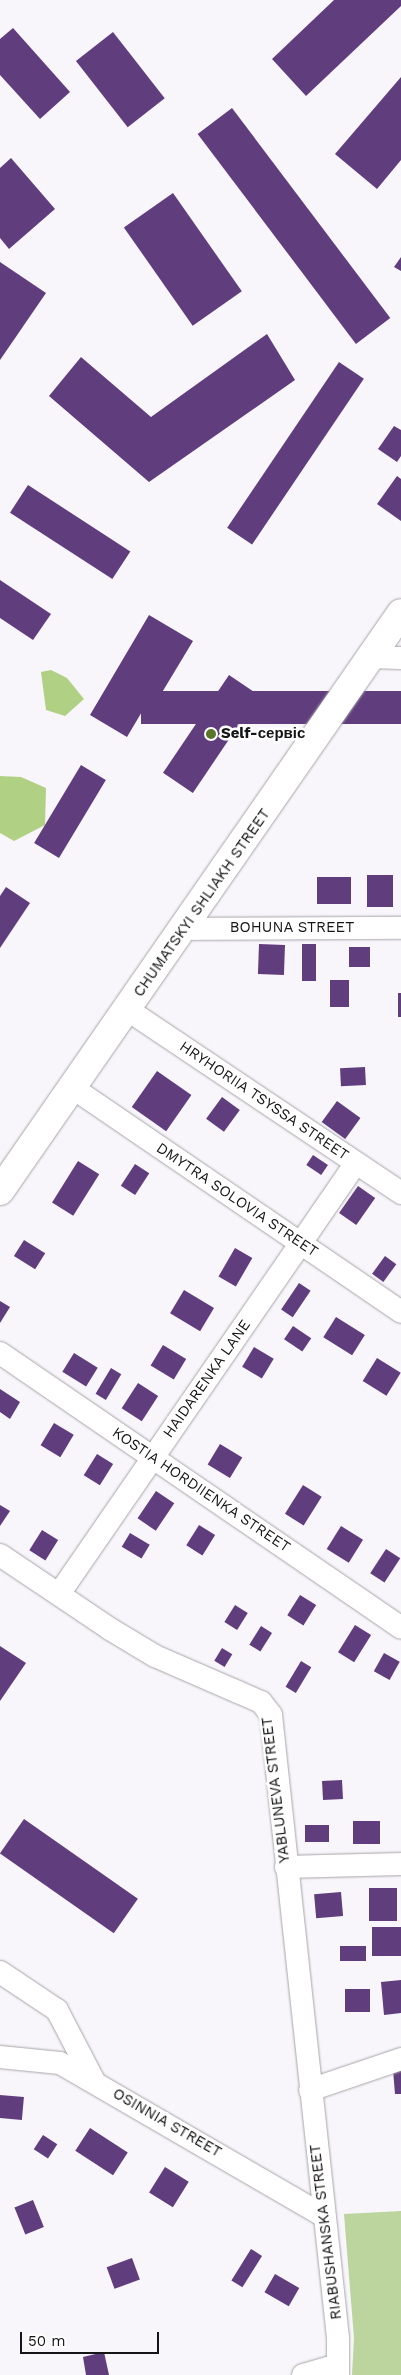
<!DOCTYPE html>
<html>
<head>
<meta charset="utf-8">
<style>
  body { margin:0 }
  #map { position:relative; width:401px; height:2375px; overflow:hidden; background:#f8f5fb; font-family:"Work Sans",sans-serif }
  div>[style] { position:absolute }
  [style*='--x'] { left:calc(var(--x)*1px); top:calc(var(--y)*1px); width:calc(var(--w)*1px); rotate:calc(var(--a)*1deg) }
  .green>* { inset:0; background:#bcd49d }
  .forest>* { inset:0; background:#b0d183 }
  .building>* { inset:0; background:#603d7d; transform-origin:0 0 }
  .roads { filter:drop-shadow(0 0 1px #a8a5aa) drop-shadow(0 0 1px #a8a5aa) }
  .minor>* { height:22px; margin:-11px; padding:0 11px; transform-origin:11px; border-radius:11px; background:#fff }
  .major>* { height:28px; margin:-14px; padding:0 14px; transform-origin:14px; border-radius:14px; background:#fff }
  .dots>* { width:14px; height:14px; translate:-50% -50%; box-sizing:border-box; border:2px solid #fff; border-radius:50% }
  span { translate:-50% -50%; white-space:nowrap; text-align:center; line-height:1.15; -webkit-text-stroke:5px #fff; paint-order:stroke }
  .poi-label { font-size:15px; color:#151416; font-weight:700 }
  .left { translate:0 -50%; text-align:left }
  .street-label { font-size:15px; color:#151416 }
  .scale { position:absolute; left:20px; top:2332px; width:139px; height:22px; box-sizing:border-box; border:2px solid #151416; border-top:0; padding-left:6px; font-size:15px; line-height:18px; white-space:nowrap; color:#151416; -webkit-text-stroke:4px #fff; paint-order:stroke }
</style>
</head>
<body>
<div id="map">
  <div class="green">
    <i style="clip-path:polygon(401px 2211px,401px 2375px,352px 2375px,354px 2338px,344px 2214px)"></i>
  </div>
  <div class="forest">
    <i style="clip-path:polygon(51px 670px,67px 678px,84px 699px,65px 716px,46px 710px,41px 672px)"></i>
    <i style="clip-path:polygon(0 776px,21px 777px,46px 788px,45px 825px,14px 841px,0 833px)"></i>
  </div>
  <div class="building">
    <i style="clip-path:polygon(334px 0,401px 0,401px 6px,306px 96px,272px 59px)"></i>
    <i style="clip-path:polygon(13px 28px,70px 92px,40px 119px,0 75px,0 39px)"></i>
    <i style="left:113px;top:32px;width:84px;height:47px;rotate:52deg"></i>
    <i style="clip-path:polygon(401px 77px,401px 160px,377px 189px,335px 154px)"></i>
    <i style="left:232px;top:108px;width:263px;height:43px;rotate:53deg"></i>
    <i style="clip-path:polygon(11px 158px,55px 209px,9px 249px,0 238px,0 168px)"></i>
    <i style="left:173px;top:193px;width:120px;height:60px;rotate:55deg"></i>
    <i style="clip-path:polygon(401px 257px,401px 271px,394px 267px)"></i>
    <i style="clip-path:polygon(0 262px,46px 293px,0 360px)"></i>
    <i style="clip-path:polygon(267px 334px,295px 380px,149px 482px,49px 396px,81px 357px,151px 417px)"></i>
    <i style="left:339px;top:362px;width:30px;height:200px;rotate:34deg"></i>
    <i style="clip-path:polygon(394px 426px,401px 430px,401px 456px,397px 462px,378px 449px)"></i>
    <i style="clip-path:polygon(397px 476px,401px 479px,401px 521px,377px 504px)"></i>
    <i style="left:28px;top:485px;width:122px;height:33px;rotate:33deg"></i>
    <i style="clip-path:polygon(0 580px,51px 614px,33px 640px,0 618px)"></i>
    <i style="clip-path:polygon(149px 615px,193px 641px,149px 714px,143px 710px,127px 737px,90px 715px)"></i>
    <i style="left:229px;top:675px;width:36px;height:118px;rotate:34deg"></i>
    <i style="left:401px;top:691px;width:33px;height:260px;rotate:90deg"></i>
    <i style="left:81px;top:765px;width:29px;height:91px;rotate:31deg"></i>
    <i style="left:367px;top:875px;width:26px;height:32px"></i>
    <i style="left:317px;top:877px;width:34px;height:27px"></i>
    <i style="clip-path:polygon(6px 887px,30px 903px,0 948px,0 896px)"></i>
    <i style="left:259px;top:944px;width:26px;height:30px;rotate:2deg"></i>
    <i style="left:302px;top:944px;width:14px;height:37px"></i>
    <i style="left:349px;top:947px;width:21px;height:20px"></i>
    <i style="left:330px;top:980px;width:19px;height:27px"></i>
    <i style="left:398px;top:993px;width:3px;height:24px"></i>
    <i style="left:365px;top:1067px;width:18px;height:25px;rotate:87deg"></i>
    <i style="left:157px;top:1071px;width:42px;height:44px;rotate:35deg"></i>
    <i style="left:222px;top:1097px;width:22px;height:27px;rotate:36deg"></i>
    <i style="left:337px;top:1101px;width:29px;height:26px;rotate:36deg"></i>
    <i style="left:313px;top:1155px;width:18px;height:12px;rotate:34deg"></i>
    <i style="left:78px;top:1161px;width:25px;height:49px;rotate:32deg"></i>
    <i style="left:135px;top:1164px;width:17px;height:26px;rotate:33deg"></i>
    <i style="left:358px;top:1186px;width:21px;height:33px;rotate:35deg"></i>
    <i style="left:24px;top:1240px;width:25px;height:19px;rotate:32deg"></i>
    <i style="left:235px;top:1248px;width:20px;height:33px;rotate:30deg"></i>
    <i style="left:385px;top:1256px;width:14px;height:22px;rotate:36deg"></i>
    <i style="left:299px;top:1283px;width:14px;height:32px;rotate:34deg"></i>
    <i style="left:184px;top:1290px;width:35px;height:27px;rotate:31deg"></i>
    <i style="clip-path:polygon(0 1301px,10px 1307px,0 1323px)"></i>
    <i style="left:336px;top:1317px;width:34px;height:24px;rotate:32deg"></i>
    <i style="left:293px;top:1326px;width:22px;height:16px;rotate:34deg"></i>
    <i style="left:163px;top:1345px;width:27px;height:24px;rotate:31deg"></i>
    <i style="left:254px;top:1347px;width:23px;height:23px;rotate:31deg"></i>
    <i style="left:74px;top:1353px;width:28px;height:22px;rotate:32deg"></i>
    <i style="left:377px;top:1358px;width:28px;height:27px;rotate:32deg"></i>
    <i style="left:111px;top:1368px;width:12px;height:30px;rotate:31deg"></i>
    <i style="left:138px;top:1383px;width:24px;height:30px;rotate:33deg"></i>
    <i style="clip-path:polygon(0 1389px,20px 1402px,10px 1419px,0 1412px)"></i>
    <i style="left:54px;top:1423px;width:23px;height:26px;rotate:31deg"></i>
    <i style="left:220px;top:1444px;width:26px;height:24px;rotate:31deg"></i>
    <i style="left:97px;top:1454px;width:19px;height:25px;rotate:32deg"></i>
    <i style="left:303px;top:1485px;width:22px;height:34px;rotate:32deg"></i>
    <i style="left:156px;top:1491px;width:22px;height:33px;rotate:34deg"></i>
    <i style="clip-path:polygon(0 1505px,10px 1511px,0 1526px)"></i>
    <i style="left:199px;top:1525px;width:19px;height:24px;rotate:32deg"></i>
    <i style="left:341px;top:1526px;width:26px;height:27px;rotate:32deg"></i>
    <i style="left:42px;top:1530px;width:19px;height:24px;rotate:32deg"></i>
    <i style="left:130px;top:1533px;width:23px;height:16px;rotate:31deg"></i>
    <i style="left:386px;top:1549px;width:17px;height:29px;rotate:33deg"></i>
    <i style="left:300px;top:1595px;width:19px;height:24px;rotate:32deg"></i>
    <i style="left:235px;top:1605px;width:15px;height:20px;rotate:32deg"></i>
    <i style="left:355px;top:1625px;width:19px;height:32px;rotate:32deg"></i>
    <i style="left:261px;top:1626px;width:13px;height:22px;rotate:32deg"></i>
    <i style="clip-path:polygon(0 1646px,26px 1663px,0 1701px)"></i>
    <i style="left:222px;top:1648px;width:12px;height:15px;rotate:31deg"></i>
    <i style="left:384px;top:1653px;width:18px;height:21px;rotate:29deg"></i>
    <i style="left:301px;top:1661px;width:12px;height:30px;rotate:31deg"></i>
    <i style="left:342px;top:1780px;width:19px;height:20px;rotate:87deg"></i>
    <i style="left:24px;top:1819px;width:139px;height:42px;rotate:35deg"></i>
    <i style="left:353px;top:1821px;width:27px;height:23px"></i>
    <i style="left:305px;top:1825px;width:24px;height:17px"></i>
    <i style="left:369px;top:1888px;width:28px;height:33px"></i>
    <i style="left:341px;top:1892px;width:24px;height:27px;rotate:85deg"></i>
    <i style="left:401px;top:1927px;width:29px;height:29px;rotate:90deg"></i>
    <i style="left:366px;top:1946px;width:15px;height:26px;rotate:90deg"></i>
    <i style="clip-path:polygon(401px 1980px,401px 2013px,384px 2015px,381px 1982px)"></i>
    <i style="left:370px;top:1989px;width:23px;height:25px;rotate:90deg"></i>
    <i style="clip-path:polygon(393px 2070px,401px 2070px,401px 2094px,395px 2094px)"></i>
    <i style="left:0;top:2095px;width:24px;height:23px;rotate:5deg"></i>
    <i style="left:90px;top:2128px;width:45px;height:27px;rotate:33deg"></i>
    <i style="left:43px;top:2135px;width:17px;height:17px;rotate:33deg"></i>
    <i style="left:165px;top:2167px;width:28px;height:30px;rotate:32deg"></i>
    <i style="left:33px;top:2200px;width:29px;height:20px;rotate:68deg"></i>
    <i style="left:251px;top:2249px;width:13px;height:37px;rotate:32deg"></i>
    <i style="left:132px;top:2258px;width:23px;height:27px;rotate:70deg"></i>
    <i style="left:275px;top:2274px;width:28px;height:21px;rotate:30deg"></i>
    <i style="clip-path:polygon(104px 2352px,109px 2375px,86px 2375px,83px 2357px)"></i>
  </div>
  <div class="roads">
    <div class="minor">
      <i style="--x:370;--y:657;--w:31;--a:2"></i>
      <i style="--x:184;--y:929;--w:217;--a:-0.3"></i>
      <i style="--x:128;--y:1010;--w:329;--a:33.8"></i>
      <i style="--x:73;--y:1088;--w:397;--a:34.3"></i>
      <i style="--x:0;--y:1353;--w:486;--a:34.4"></i>
      <i style="--x:0;--y:1555;--w:133;--a:33.9"></i>
      <i style="--x:110;--y:1629;--w:52;--a:31"></i>
      <i style="--x:155;--y:1656;--w:116;--a:23.5"></i>
      <i style="--x:261;--y:1702;--w:16;--a:52"></i>
      <i style="--x:271;--y:1715;--w:627;--a:83.86"></i>
      <i style="--x:338;--y:2338;--w:37;--a:90"></i>
      <i style="--x:59;--y:1594;--w:523;--a:-55.43"></i>
      <i style="--x:286;--y:1867;--w:115;--a:-1.5"></i>
      <i style="--x:0;--y:1972;--w:69;--a:33.7"></i>
      <i style="--x:57;--y:2010;--w:80;--a:62.5"></i>
      <i style="--x:0;--y:2057;--w:60;--a:5.7"></i>
      <i style="--x:60;--y:2063;--w:305;--a:30.1"></i>
      <i style="--x:310;--y:2090;--w:96;--a:-18.8"></i>
      <i style="--x:303;--y:2375;--w:36;--a:-16"></i>
    </div>
    <div class="major">
      <i style="--x:0;--y:1191;--w:703;--a:-55.25"></i>
    </div>
  </div>
  <div class="dots">
    <i style="left:211px;top:734px;background:#597529"></i>
  </div>
  <div class="poi-label">
    <span class="left" style="left:221px;top:734px">Self-сервіс</span>
  </div>
  <div class="street-label">
    <span style="left:202px;top:903px;rotate:-55deg">CHUMATSKYI SHLIAKH STREET</span>
    <span style="left:292px;top:928px">BOHUNA STREET</span>
    <span style="left:264px;top:1101px;rotate:34deg">HRYHORIIA TSYSSA STREET</span>
    <span style="left:237px;top:1200px;rotate:34deg">DMYTRA SOLOVIA STREET</span>
    <span style="left:207px;top:1379px;rotate:-55deg">HAIDARENKA LANE</span>
    <span style="left:201px;top:1490px;rotate:34deg">KOSTIA HORDIIENKA STREET</span>
    <span style="left:276px;top:1790px;rotate:-97deg">YABLUNEVA STREET</span>
    <span style="left:167px;top:2123px;rotate:30deg">OSINNIA STREET</span>
    <span style="left:326px;top:2232px;rotate:-97deg">RIABUSHANSKA STREET</span>
  </div>
  <div class="scale">50 m</div>
</div>
</body>
</html>
